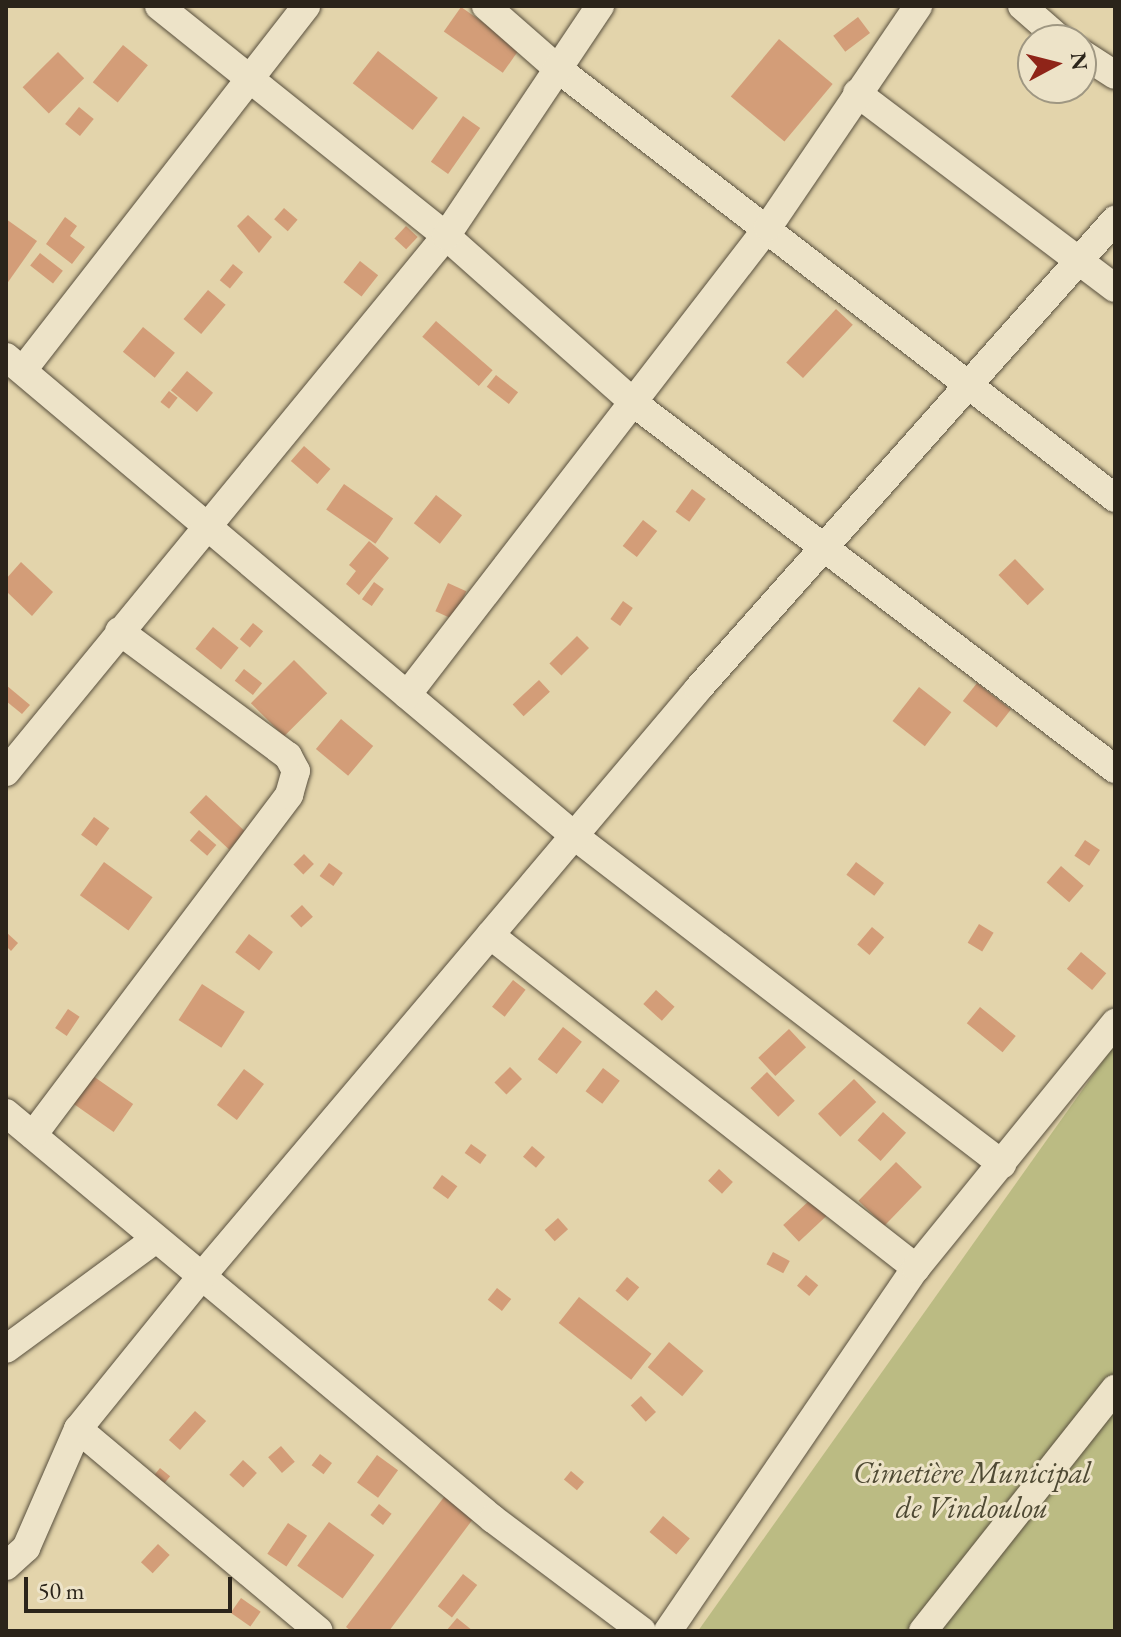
<!DOCTYPE html>
<html>
<head>
<meta charset="utf-8">
<style>
  body { margin:0 }
  #map { position:relative; width:1121px; height:1637px; overflow:hidden; background:#e3d4ab; font-family:"EB Garamond",serif }
  div>[style] { position:absolute }
  [style*='--x'] { left:calc(var(--x)*1px); top:calc(var(--y)*1px); width:calc(var(--w)*1px); rotate:calc(var(--a)*1deg) }
  .green>* { inset:0; background:#bbbb83 }
  .building>* { inset:0; background:#d39d78; transform-origin:0 0 }
  .roads { filter:drop-shadow(0 0 2px #59503e) drop-shadow(0 0 2px #59503e) }
  .minor>* { height:28px; margin:-14px; padding:0 14px; transform-origin:14px; border-radius:14px; background:#ede3c8 }
  span { translate:-50% -50%; white-space:nowrap; text-align:center; line-height:1.15; -webkit-text-stroke:6px #ede3c8; paint-order:stroke }
  .park-label { font-size:30px; color:#4f4a34; font-style:italic }
  .frame { position:absolute; inset:0; border:8px solid #2b241a; pointer-events:none }
  .north { position:absolute; left:1017px; top:24px; width:80px; height:80px; box-sizing:border-box; background:#ede3c8; border:2px solid #9f9782; border-radius:50%; rotate:83deg; font-size:22px; font-weight:700; line-height:32px; text-align:center; color:#2b241a }
  .north::after { content:''; display:block; margin:auto; width:28px; height:36px; background:#8f2418; clip-path:polygon(50% 0,100% 100%,50% 72%,0 100%) }
  .scale { position:absolute; left:24px; top:1577px; width:208px; height:36px; box-sizing:border-box; border:4px solid #2b241a; border-top:0; padding-left:10px; font-size:24px; line-height:28px; white-space:nowrap; color:#2b241a; -webkit-text-stroke:6px #ede3c8; paint-order:stroke }
</style>
</head>
<body>
<div id="map">
  <div class="green">
    <i style="clip-path:polygon(1115px 1044px,1115px 1631px,698px 1631px)"></i>
  </div>
  <div class="building">
    <i style="left:461px;top:7px;width:72px;height:30px;rotate:35deg"></i>
    <i style="left:858px;top:17px;width:20px;height:31px;rotate:53deg"></i>
    <i style="left:779px;top:39px;width:70px;height:75px;rotate:40deg"></i>
    <i style="left:123px;top:45px;width:32px;height:48px;rotate:39deg"></i>
    <i style="left:378px;top:51px;width:76px;height:41px;rotate:38deg"></i>
    <i style="left:58px;top:52px;width:37px;height:50px;rotate:45deg"></i>
    <i style="left:79px;top:107px;width:19px;height:22px;rotate:39deg"></i>
    <i style="left:463px;top:116px;width:21px;height:56px;rotate:35deg"></i>
    <i style="left:284px;top:208px;width:18px;height:15px;rotate:41deg"></i>
    <i style="clip-path:polygon(248px 215px,272px 237px,259px 253px,237px 226px)"></i>
    <i style="clip-path:polygon(65px 217px,77px 226px,70px 236px,85px 247px,72px 264px,46px 244px)"></i>
    <i style="clip-path:polygon(6px 219px,37px 241px,6px 285px)"></i>
    <i style="left:406px;top:226px;width:16px;height:17px;rotate:43deg"></i>
    <i style="left:40px;top:253px;width:29px;height:16px;rotate:38deg"></i>
    <i style="left:360px;top:261px;width:23px;height:27px;rotate:38deg"></i>
    <i style="left:233px;top:264px;width:13px;height:21px;rotate:39deg"></i>
    <i style="left:208px;top:290px;width:23px;height:38px;rotate:40deg"></i>
    <i style="left:836px;top:309px;width:23px;height:73px;rotate:43deg"></i>
    <i style="left:436px;top:321px;width:75px;height:21px;rotate:41deg"></i>
    <i style="left:143px;top:327px;width:41px;height:32px;rotate:39deg"></i>
    <i style="left:187px;top:371px;width:34px;height:25px;rotate:40deg"></i>
    <i style="left:496px;top:375px;width:28px;height:15px;rotate:38deg"></i>
    <i style="left:169px;top:391px;width:11px;height:14px;rotate:38deg"></i>
    <i style="left:304px;top:446px;width:35px;height:20px;rotate:41deg"></i>
    <i style="left:344px;top:484px;width:60px;height:31px;rotate:35deg"></i>
    <i style="left:692px;top:489px;width:17px;height:28px;rotate:36deg"></i>
    <i style="left:436px;top:495px;width:33px;height:36px;rotate:38deg"></i>
    <i style="left:643px;top:520px;width:18px;height:33px;rotate:38deg"></i>
    <i style="clip-path:polygon(369px 541px,389px 558px,359px 595px,346px 584px,356px 571px,349px 565px)"></i>
    <i style="left:1015px;top:559px;width:42px;height:23px;rotate:46deg"></i>
    <i style="clip-path:polygon(21px 562px,53px 592px,32px 616px,6px 591px,6px 579px)"></i>
    <i style="left:374px;top:582px;width:12px;height:21px;rotate:35deg"></i>
    <i style="left:448px;top:583px;width:20px;height:31px;rotate:24deg"></i>
    <i style="left:623px;top:601px;width:12px;height:22px;rotate:35deg"></i>
    <i style="left:253px;top:623px;width:13px;height:21px;rotate:39deg"></i>
    <i style="left:213px;top:627px;width:33px;height:28px;rotate:39deg"></i>
    <i style="left:577px;top:636px;width:17px;height:39px;rotate:45deg"></i>
    <i style="left:294px;top:660px;width:47px;height:61px;rotate:45deg"></i>
    <i style="left:244px;top:669px;width:23px;height:15px;rotate:38deg"></i>
    <i style="left:539px;top:680px;width:16px;height:36px;rotate:47deg"></i>
    <i style="left:977px;top:683px;width:43px;height:23px;rotate:38deg"></i>
    <i style="clip-path:polygon(6px 685px,30px 705px,22px 714px,6px 701px)"></i>
    <i style="left:919px;top:687px;width:41px;height:43px;rotate:38deg"></i>
    <i style="left:341px;top:719px;width:42px;height:39px;rotate:40deg"></i>
    <i style="left:206px;top:795px;width:54px;height:24px;rotate:43deg"></i>
    <i style="left:94px;top:817px;width:19px;height:22px;rotate:36deg"></i>
    <i style="left:199px;top:830px;width:23px;height:14px;rotate:41deg"></i>
    <i style="left:1085px;top:840px;width:18px;height:19px;rotate:34deg"></i>
    <i style="left:304px;top:854px;width:14px;height:15px;rotate:45deg"></i>
    <i style="left:104px;top:862px;width:60px;height:41px;rotate:36deg"></i>
    <i style="left:856px;top:862px;width:35px;height:16px;rotate:37deg"></i>
    <i style="left:329px;top:863px;width:17px;height:16px;rotate:36deg"></i>
    <i style="left:1061px;top:866px;width:30px;height:22px;rotate:41deg"></i>
    <i style="left:302px;top:905px;width:16px;height:16px;rotate:47deg"></i>
    <i style="left:979px;top:924px;width:17px;height:22px;rotate:31deg"></i>
    <i style="left:872px;top:927px;width:16px;height:23px;rotate:40deg"></i>
    <i style="clip-path:polygon(6px 932px,18px 943px,11px 951px,6px 946px)"></i>
    <i style="left:249px;top:934px;width:30px;height:23px;rotate:37deg"></i>
    <i style="left:1081px;top:952px;width:33px;height:22px;rotate:40deg"></i>
    <i style="left:513px;top:980px;width:16px;height:34px;rotate:38deg"></i>
    <i style="left:202px;top:984px;width:51px;height:43px;rotate:33deg"></i>
    <i style="left:656px;top:990px;width:25px;height:19px;rotate:42deg"></i>
    <i style="left:980px;top:1007px;width:46px;height:21px;rotate:39deg"></i>
    <i style="left:68px;top:1009px;width:14px;height:23px;rotate:34deg"></i>
    <i style="left:563px;top:1027px;width:24px;height:41px;rotate:38deg"></i>
    <i style="left:789px;top:1029px;width:25px;height:42px;rotate:47deg"></i>
    <i style="left:510px;top:1067px;width:17px;height:22px;rotate:45deg"></i>
    <i style="left:603px;top:1068px;width:21px;height:29px;rotate:37deg"></i>
    <i style="left:244px;top:1069px;width:25px;height:45px;rotate:37deg"></i>
    <i style="left:767px;top:1072px;width:40px;height:23px;rotate:46deg"></i>
    <i style="left:93px;top:1076px;width:49px;height:34px;rotate:35deg"></i>
    <i style="left:854px;top:1079px;width:32px;height:50px;rotate:46deg"></i>
    <i style="left:883px;top:1112px;width:31px;height:38px;rotate:42deg"></i>
    <i style="left:471px;top:1144px;width:19px;height:11px;rotate:35deg"></i>
    <i style="left:532px;top:1146px;width:17px;height:14px;rotate:40deg"></i>
    <i style="left:896px;top:1162px;width:36px;height:54px;rotate:44deg"></i>
    <i style="left:719px;top:1169px;width:19px;height:16px;rotate:43deg"></i>
    <i style="left:442px;top:1175px;width:19px;height:16px;rotate:36deg"></i>
    <i style="left:811px;top:1199px;width:23px;height:38px;rotate:47deg"></i>
    <i style="left:558px;top:1218px;width:15px;height:18px;rotate:48deg"></i>
    <i style="left:773px;top:1252px;width:19px;height:14px;rotate:28deg"></i>
    <i style="left:806px;top:1275px;width:16px;height:14px;rotate:40deg"></i>
    <i style="left:627px;top:1277px;width:16px;height:18px;rotate:40deg"></i>
    <i style="left:497px;top:1288px;width:18px;height:15px;rotate:38deg"></i>
    <i style="left:579px;top:1297px;width:92px;height:33px;rotate:38deg"></i>
    <i style="left:669px;top:1342px;width:45px;height:33px;rotate:40deg"></i>
    <i style="left:641px;top:1396px;width:22px;height:14px;rotate:47deg"></i>
    <i style="left:195px;top:1411px;width:15px;height:39px;rotate:42deg"></i>
    <i style="left:281px;top:1446px;width:21px;height:17px;rotate:49deg"></i>
    <i style="left:320px;top:1454px;width:15px;height:14px;rotate:37deg"></i>
    <i style="left:377px;top:1455px;width:26px;height:34px;rotate:36deg"></i>
    <i style="left:243px;top:1460px;width:19px;height:20px;rotate:43deg"></i>
    <i style="left:160px;top:1468px;width:13px;height:12px;rotate:39deg"></i>
    <i style="left:571px;top:1471px;width:17px;height:11px;rotate:40deg"></i>
    <i style="clip-path:polygon(447px 1493px,476px 1515px,389px 1631px,351px 1631px,346px 1627px)"></i>
    <i style="left:379px;top:1504px;width:16px;height:14px;rotate:38deg"></i>
    <i style="left:663px;top:1516px;width:35px;height:21px;rotate:40deg"></i>
    <i style="left:329px;top:1522px;width:56px;height:54px;rotate:36deg"></i>
    <i style="left:288px;top:1523px;width:23px;height:37px;rotate:34deg"></i>
    <i style="left:158px;top:1544px;width:16px;height:25px;rotate:43deg"></i>
    <i style="left:463px;top:1574px;width:18px;height:41px;rotate:38deg"></i>
    <i style="left:241px;top:1598px;width:24px;height:18px;rotate:35deg"></i>
    <i style="clip-path:polygon(457px 1618px,473px 1631px,446px 1631px)"></i>
  </div>
  <div class="roads">
    <div class="minor">
      <i style="--x:159;--y:6;--w:368;--a:38.7"></i>
      <i style="--x:446;--y:236;--w:253;--a:41.6"></i>
      <i style="--x:635;--y:404;--w:603;--a:37.25"></i>
      <i style="--x:486;--y:6;--w:96;--a:41.2"></i>
      <i style="--x:558;--y:69;--w:703;--a:37.6"></i>
      <i style="--x:1022;--y:6;--w:52;--a:41.1"></i>
      <i style="--x:1081;--y:53;--w:40;--a:32.9"></i>
      <i style="--x:857;--y:93;--w:323;--a:37.1"></i>
      <i style="--x:6;--y:357;--w:747;--a:40.11"></i>
      <i style="--x:577;--y:838;--w:536;--a:37.49"></i>
      <i style="--x:23;--y:370;--w:461;--a:-52.1"></i>
      <i style="--x:407;--y:695;--w:591;--a:-52.35"></i>
      <i style="--x:768;--y:227;--w:267;--a:-55.8"></i>
      <i style="--x:6;--y:772;--w:693;--a:-50.62"></i>
      <i style="--x:446;--y:236;--w:277;--a:-56.2"></i>
      <i style="--x:490;--y:935;--w:541;--a:38.01"></i>
      <i style="--x:6;--y:1113;--w:634;--a:39.82"></i>
      <i style="--x:493;--y:1519;--w:186;--a:36.9"></i>
      <i style="--x:33;--y:1135;--w:426;--a:-53"></i>
      <i style="--x:289;--y:795;--w:25;--a:-74"></i>
      <i style="--x:296;--y:771;--w:17;--a:-118"></i>
      <i style="--x:288;--y:756;--w:210;--a:-143.5"></i>
      <i style="--x:6;--y:1349;--w:186;--a:-36.3"></i>
      <i style="--x:78;--y:1429;--w:314;--a:40"></i>
      <i style="--x:6;--y:1566;--w:27;--a:-42"></i>
      <i style="--x:26;--y:1548;--w:130;--a:-66.4"></i>
      <i style="--x:78;--y:1429;--w:196;--a:-51"></i>
      <i style="--x:201;--y:1277;--w:770;--a:-49.79"></i>
      <i style="--x:698;--y:689;--w:628;--a:-48.36"></i>
      <i style="--x:668;--y:1631;--w:440;--a:-55.7"></i>
      <i style="--x:916;--y:1268;--w:316;--a:-50.9"></i>
      <i style="--x:923;--y:1631;--w:309;--a:-51.6"></i>
    </div>
  </div>
  <div class="park-label">
    <span style="left:972px;top:1490px">Cimetière Municipal<br>de Vindoulou</span>
  </div>
  <div class="frame"></div>
  <div class="north">N</div>
  <div class="scale">50 m</div>
</div>
</body>
</html>
